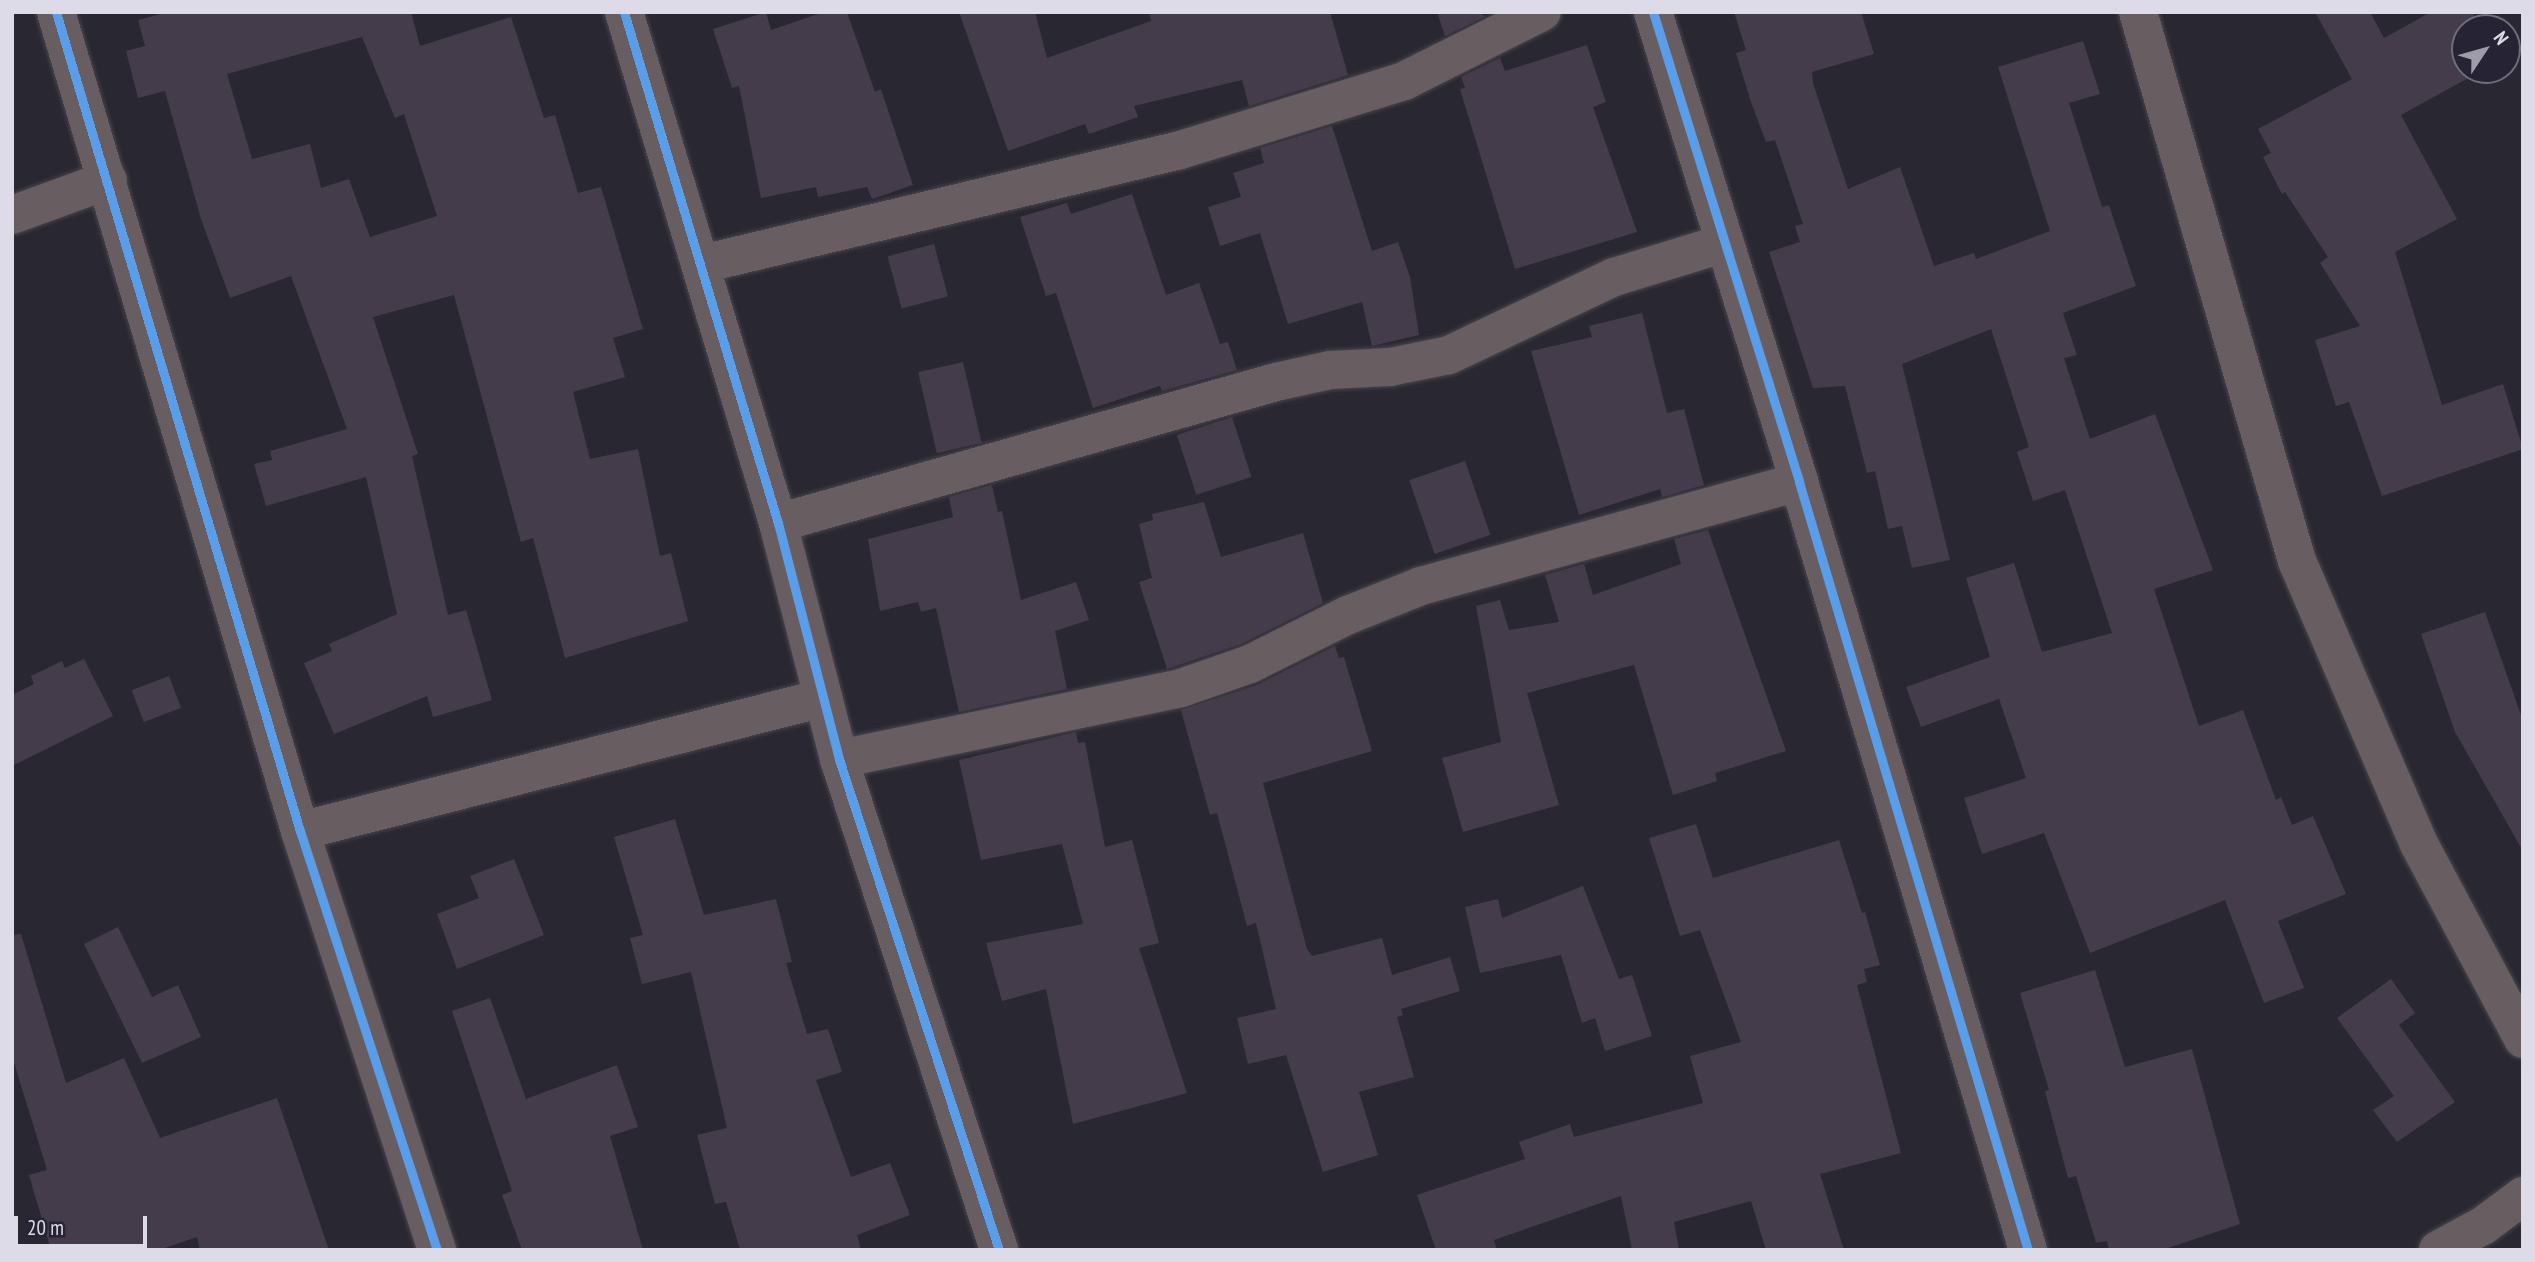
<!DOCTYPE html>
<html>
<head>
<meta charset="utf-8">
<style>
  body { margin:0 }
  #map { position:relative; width:2535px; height:1262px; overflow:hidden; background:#292731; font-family:"PT Sans Narrow",sans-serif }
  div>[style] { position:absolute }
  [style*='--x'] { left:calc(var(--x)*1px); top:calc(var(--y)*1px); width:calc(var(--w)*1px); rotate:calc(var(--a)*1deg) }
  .building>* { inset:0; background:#453c4b; transform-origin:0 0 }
  .roads { filter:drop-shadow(0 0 2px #47454d) drop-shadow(0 0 2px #47454d) }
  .minor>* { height:38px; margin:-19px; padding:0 19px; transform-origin:19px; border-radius:19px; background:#685e61 }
  .cycleway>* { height:9px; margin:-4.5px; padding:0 4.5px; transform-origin:4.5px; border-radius:4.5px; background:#5a9eea }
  span { translate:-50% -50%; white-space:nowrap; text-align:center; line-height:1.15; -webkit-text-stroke:6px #262335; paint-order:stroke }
  .frame { position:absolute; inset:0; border:14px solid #dddbe8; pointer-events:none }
  .north { position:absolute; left:2451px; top:14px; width:70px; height:70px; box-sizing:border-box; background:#262335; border:2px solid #6f6d7d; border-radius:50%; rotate:54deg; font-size:19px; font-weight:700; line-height:28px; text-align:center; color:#dddbe8 }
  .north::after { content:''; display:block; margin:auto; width:24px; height:32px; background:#9e9ca8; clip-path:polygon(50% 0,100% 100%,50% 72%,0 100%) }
  .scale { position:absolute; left:14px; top:1216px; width:133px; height:32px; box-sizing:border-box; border:4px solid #dddbe8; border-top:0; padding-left:9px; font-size:21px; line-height:24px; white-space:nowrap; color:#dddbe8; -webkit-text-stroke:5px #262335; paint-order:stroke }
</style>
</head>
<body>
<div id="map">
  <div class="building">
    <i style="clip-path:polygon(evenodd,168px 12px,411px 12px,420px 46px,511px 17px,544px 118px,555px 115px,578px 193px,601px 187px,643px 329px,613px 338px,625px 377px,573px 392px,590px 459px,638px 449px,660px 556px,671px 553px,688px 621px,565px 658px,533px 538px,521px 542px,454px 295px,373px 317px,418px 454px,412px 456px,448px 615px,466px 610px,492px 700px,433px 717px,427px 696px,334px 734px,304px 663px,332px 651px,329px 644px,397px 614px,366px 477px,266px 506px,254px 464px,272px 460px,270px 451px,347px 429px,291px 276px,230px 298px,201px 219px,165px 91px,138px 98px,126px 51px,145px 46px,138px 20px,168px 12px,362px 37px,395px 118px,404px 114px,437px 216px,370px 237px,349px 179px,321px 188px,310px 144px,252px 159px,227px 74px,362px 37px)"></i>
    <i style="clip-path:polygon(766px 12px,771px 30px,824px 12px,847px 12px,875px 92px,881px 89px,913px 185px,872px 199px,867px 187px,818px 197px,816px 187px,761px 198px,739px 86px,732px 88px,713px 29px)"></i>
    <i style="clip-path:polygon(959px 12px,1035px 12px,1047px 58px,1151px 21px,1149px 12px,1330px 12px,1348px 75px,1249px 106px,1242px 80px,1134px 106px,1138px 117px,1089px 134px,1085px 124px,1008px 151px)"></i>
    <i style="clip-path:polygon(1437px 12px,1482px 12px,1484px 17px,1445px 36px)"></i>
    <i style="clip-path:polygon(1734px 12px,1861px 12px,1874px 54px,1812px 72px,1813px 83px,1848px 189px,1900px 167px,1934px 266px,1974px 253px,1976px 259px,2050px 231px,1998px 67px,2083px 41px,2100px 94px,2069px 103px,2102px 207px,2109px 205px,2136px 286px,2063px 313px,2077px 355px,2064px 358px,2090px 439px,2155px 414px,2213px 570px,2154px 589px,2199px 726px,2243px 710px,2276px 800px,2281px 797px,2292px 825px,2313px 816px,2346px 894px,2278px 921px,2304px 988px,2264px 1003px,2225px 900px,2090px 953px,2044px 833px,1982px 854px,1964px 798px,2026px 778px,1999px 699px,1921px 727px,1906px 687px,1990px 657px,1966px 578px,2014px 563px,2042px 652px,2112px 633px,2065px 490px,2033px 501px,2017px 452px,2029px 447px,1991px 329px,1902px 364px,1950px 560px,1912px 568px,1902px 526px,1888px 529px,1875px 471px,1867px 473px,1845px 386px,1813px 388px,1769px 252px,1800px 242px,1795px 226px,1803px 224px,1775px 140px,1766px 142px,1751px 102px,1736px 53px,1746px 50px)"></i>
    <i style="clip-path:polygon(2315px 12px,2370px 12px,2384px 38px,2431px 12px,2472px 12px,2481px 28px,2465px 28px,2465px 70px,2483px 70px,2401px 115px,2457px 219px,2395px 252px,2442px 405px,2503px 384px,2523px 449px,2382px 496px,2349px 402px,2336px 406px,2315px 340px,2360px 326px,2320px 263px,2328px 257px,2285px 192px,2282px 194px,2263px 157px,2271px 153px,2258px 129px,2352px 79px)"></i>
    <i style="clip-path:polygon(1587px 45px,1606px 102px,1593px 107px,1637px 232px,1515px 269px,1460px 89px,1465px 88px,1461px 77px,1500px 58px,1505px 71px)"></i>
    <i style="clip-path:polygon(1332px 126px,1372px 251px,1398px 242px,1410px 277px,1419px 335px,1372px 346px,1362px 302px,1288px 324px,1260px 233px,1220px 246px,1208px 207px,1241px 197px,1233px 173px,1264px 163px,1260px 148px)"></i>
    <i style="clip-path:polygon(1132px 194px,1166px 295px,1199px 283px,1220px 344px,1228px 342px,1237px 370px,1162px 391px,1160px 386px,1093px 408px,1056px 293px,1046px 296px,1020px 217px,1067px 203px,1071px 214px)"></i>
    <i style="left:934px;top:244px;width:54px;height:48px;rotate:75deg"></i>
    <i style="clip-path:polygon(1642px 313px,1667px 413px,1684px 409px,1704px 485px,1662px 497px,1660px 489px,1579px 515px,1531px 351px,1592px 337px,1589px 326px)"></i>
    <i style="left:963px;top:362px;width:83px;height:46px;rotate:77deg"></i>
    <i style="left:1232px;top:417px;width:63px;height:58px;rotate:72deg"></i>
    <i style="left:1465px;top:461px;width:78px;height:59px;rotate:71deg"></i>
    <i style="clip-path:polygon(992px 485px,998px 512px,1002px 511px,1021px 600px,1076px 582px,1089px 620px,1055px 631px,1067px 689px,959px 712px,936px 608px,921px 612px,918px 602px,880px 611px,868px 539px,953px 517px,949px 497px)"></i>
    <i style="clip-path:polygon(1204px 502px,1221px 557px,1303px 533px,1323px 603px,1241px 644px,1167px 669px,1139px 582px,1152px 578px,1139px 524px,1153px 520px,1152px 514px)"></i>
    <i style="clip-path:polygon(1708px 530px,1786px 751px,1715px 773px,1717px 781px,1673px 795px,1634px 665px,1527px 693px,1559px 805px,1463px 832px,1442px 758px,1501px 742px,1476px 606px,1500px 600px,1509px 630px,1559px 622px,1545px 575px,1584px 564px,1593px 595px,1681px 564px,1674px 539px)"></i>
    <i style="clip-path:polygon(2485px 612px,2523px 721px,2523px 851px,2455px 732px,2421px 634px)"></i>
    <i style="clip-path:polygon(1335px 646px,1339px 658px,1344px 657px,1372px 751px,1263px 783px,1307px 949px,1312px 956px,1382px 938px,1392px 975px,1450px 957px,1460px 991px,1401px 1009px,1403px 1015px,1397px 1017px,1414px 1077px,1359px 1092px,1378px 1155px,1323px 1172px,1286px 1055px,1248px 1064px,1237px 1018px,1276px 1009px,1256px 923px,1247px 926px,1217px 813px,1210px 815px,1181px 710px,1257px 685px)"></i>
    <i style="clip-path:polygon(84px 659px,113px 716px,12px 766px,12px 695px,34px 684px,31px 676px,62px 661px,65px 668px)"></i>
    <i style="left:169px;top:676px;width:34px;height:40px;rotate:69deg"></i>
    <i style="clip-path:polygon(1076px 732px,1078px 743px,1085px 742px,1105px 847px,1132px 840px,1159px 943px,1139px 948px,1187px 1093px,1073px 1124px,1046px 989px,1002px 1001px,986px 943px,1083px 924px,1062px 844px,981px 860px,959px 760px)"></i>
    <i style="clip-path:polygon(675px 819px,704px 915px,776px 899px,792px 962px,786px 963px,807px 1034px,828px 1029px,842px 1072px,816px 1080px,851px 1177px,890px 1163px,910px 1215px,857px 1235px,861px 1250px,740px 1250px,726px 1202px,715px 1204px,697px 1135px,727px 1128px,691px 972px,642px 984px,630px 938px,643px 935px,614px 837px)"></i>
    <i style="clip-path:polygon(1696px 824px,1713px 878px,1839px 840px,1862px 913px,1865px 912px,1880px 965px,1864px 969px,1867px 982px,1857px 985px,1901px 1153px,1820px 1174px,1844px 1250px,1766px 1250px,1751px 1201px,1674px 1222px,1679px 1250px,1632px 1250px,1621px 1196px,1494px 1240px,1497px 1250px,1436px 1250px,1417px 1195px,1525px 1159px,1519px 1142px,1570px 1124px,1574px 1137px,1703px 1103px,1690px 1056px,1741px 1042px,1700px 930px,1680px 936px,1649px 838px)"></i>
    <i style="clip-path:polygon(514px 859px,544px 935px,457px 969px,437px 914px,479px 898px,470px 876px)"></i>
    <i style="clip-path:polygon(1583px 886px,1619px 979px,1632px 975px,1652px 1036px,1605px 1051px,1595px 1018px,1582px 1023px,1561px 955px,1480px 973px,1465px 907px,1498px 899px,1502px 918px)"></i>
    <i style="clip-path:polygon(118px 927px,152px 997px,178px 985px,201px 1037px,142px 1063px,84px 944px)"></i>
    <i style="clip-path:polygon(21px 934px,66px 1083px,124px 1058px,160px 1138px,277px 1098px,329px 1250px,200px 1250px,197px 1237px,159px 1250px,51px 1250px,29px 1175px,47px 1170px,12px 1056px,12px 935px)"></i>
    <i style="clip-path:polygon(2095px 970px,2125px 1067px,2192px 1049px,2240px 1224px,2162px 1250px,2109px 1250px,2107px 1241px,2096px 1243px,2076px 1176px,2068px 1178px,2045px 1091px,2049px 1090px,2020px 993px)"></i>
    <i style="clip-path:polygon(2391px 979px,2415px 1013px,2399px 1025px,2455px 1102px,2397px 1142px,2373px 1110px,2394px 1096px,2337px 1018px)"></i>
    <i style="clip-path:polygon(490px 998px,526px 1099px,617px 1065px,638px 1127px,610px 1136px,643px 1250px,522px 1250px,502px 1195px,512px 1191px,452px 1011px)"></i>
  </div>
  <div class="roads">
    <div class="minor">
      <i style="--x:56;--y:12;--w:855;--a:73.41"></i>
      <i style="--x:300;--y:831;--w:441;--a:71.9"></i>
      <i style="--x:624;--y:12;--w:534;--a:73.23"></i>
      <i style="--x:778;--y:523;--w:244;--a:75.5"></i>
      <i style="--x:839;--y:759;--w:516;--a:71.95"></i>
      <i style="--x:1653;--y:12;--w:492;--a:72.7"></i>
      <i style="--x:1799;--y:482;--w:801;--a:73.4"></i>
      <i style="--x:2138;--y:12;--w:572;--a:73.85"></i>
      <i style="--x:2297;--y:561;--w:308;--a:66.7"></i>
      <i style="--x:2419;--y:844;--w:221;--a:61.9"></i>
      <i style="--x:12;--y:215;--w:102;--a:-20"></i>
      <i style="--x:702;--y:264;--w:491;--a:-13.4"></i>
      <i style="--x:1180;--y:150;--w:234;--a:-17.1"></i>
      <i style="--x:1404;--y:81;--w:154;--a:-26.6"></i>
      <i style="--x:778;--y:523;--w:518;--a:-15.81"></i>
      <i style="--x:1276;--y:382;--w:55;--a:-12.5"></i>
      <i style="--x:1330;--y:370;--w:60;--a:-2.9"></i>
      <i style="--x:1390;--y:367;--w:60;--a:-11.5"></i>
      <i style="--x:1449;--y:355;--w:183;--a:-25.3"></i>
      <i style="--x:1614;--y:277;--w:116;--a:-17"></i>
      <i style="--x:839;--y:759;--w:349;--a:-11.7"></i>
      <i style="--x:1181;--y:688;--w:73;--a:-19.2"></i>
      <i style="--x:1250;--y:664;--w:110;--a:-26.6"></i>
      <i style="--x:1348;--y:615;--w:79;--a:-21.7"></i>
      <i style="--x:1421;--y:586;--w:392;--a:-15.4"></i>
      <i style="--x:300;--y:831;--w:540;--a:-14.27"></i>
      <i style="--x:2438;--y:1250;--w:52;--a:-28.5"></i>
      <i style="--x:2484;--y:1225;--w:49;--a:-36.6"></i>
    </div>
  </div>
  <div class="cycleway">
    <i style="--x:56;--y:12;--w:855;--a:73.41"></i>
    <i style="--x:300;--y:831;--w:441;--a:71.9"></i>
    <i style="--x:624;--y:12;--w:534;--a:73.23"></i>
    <i style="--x:778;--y:523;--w:244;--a:75.5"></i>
    <i style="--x:839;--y:759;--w:516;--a:71.95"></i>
    <i style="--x:1653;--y:12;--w:492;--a:72.7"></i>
    <i style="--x:1799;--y:482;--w:801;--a:73.4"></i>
  </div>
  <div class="frame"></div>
  <div class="north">N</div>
  <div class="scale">20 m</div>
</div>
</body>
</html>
